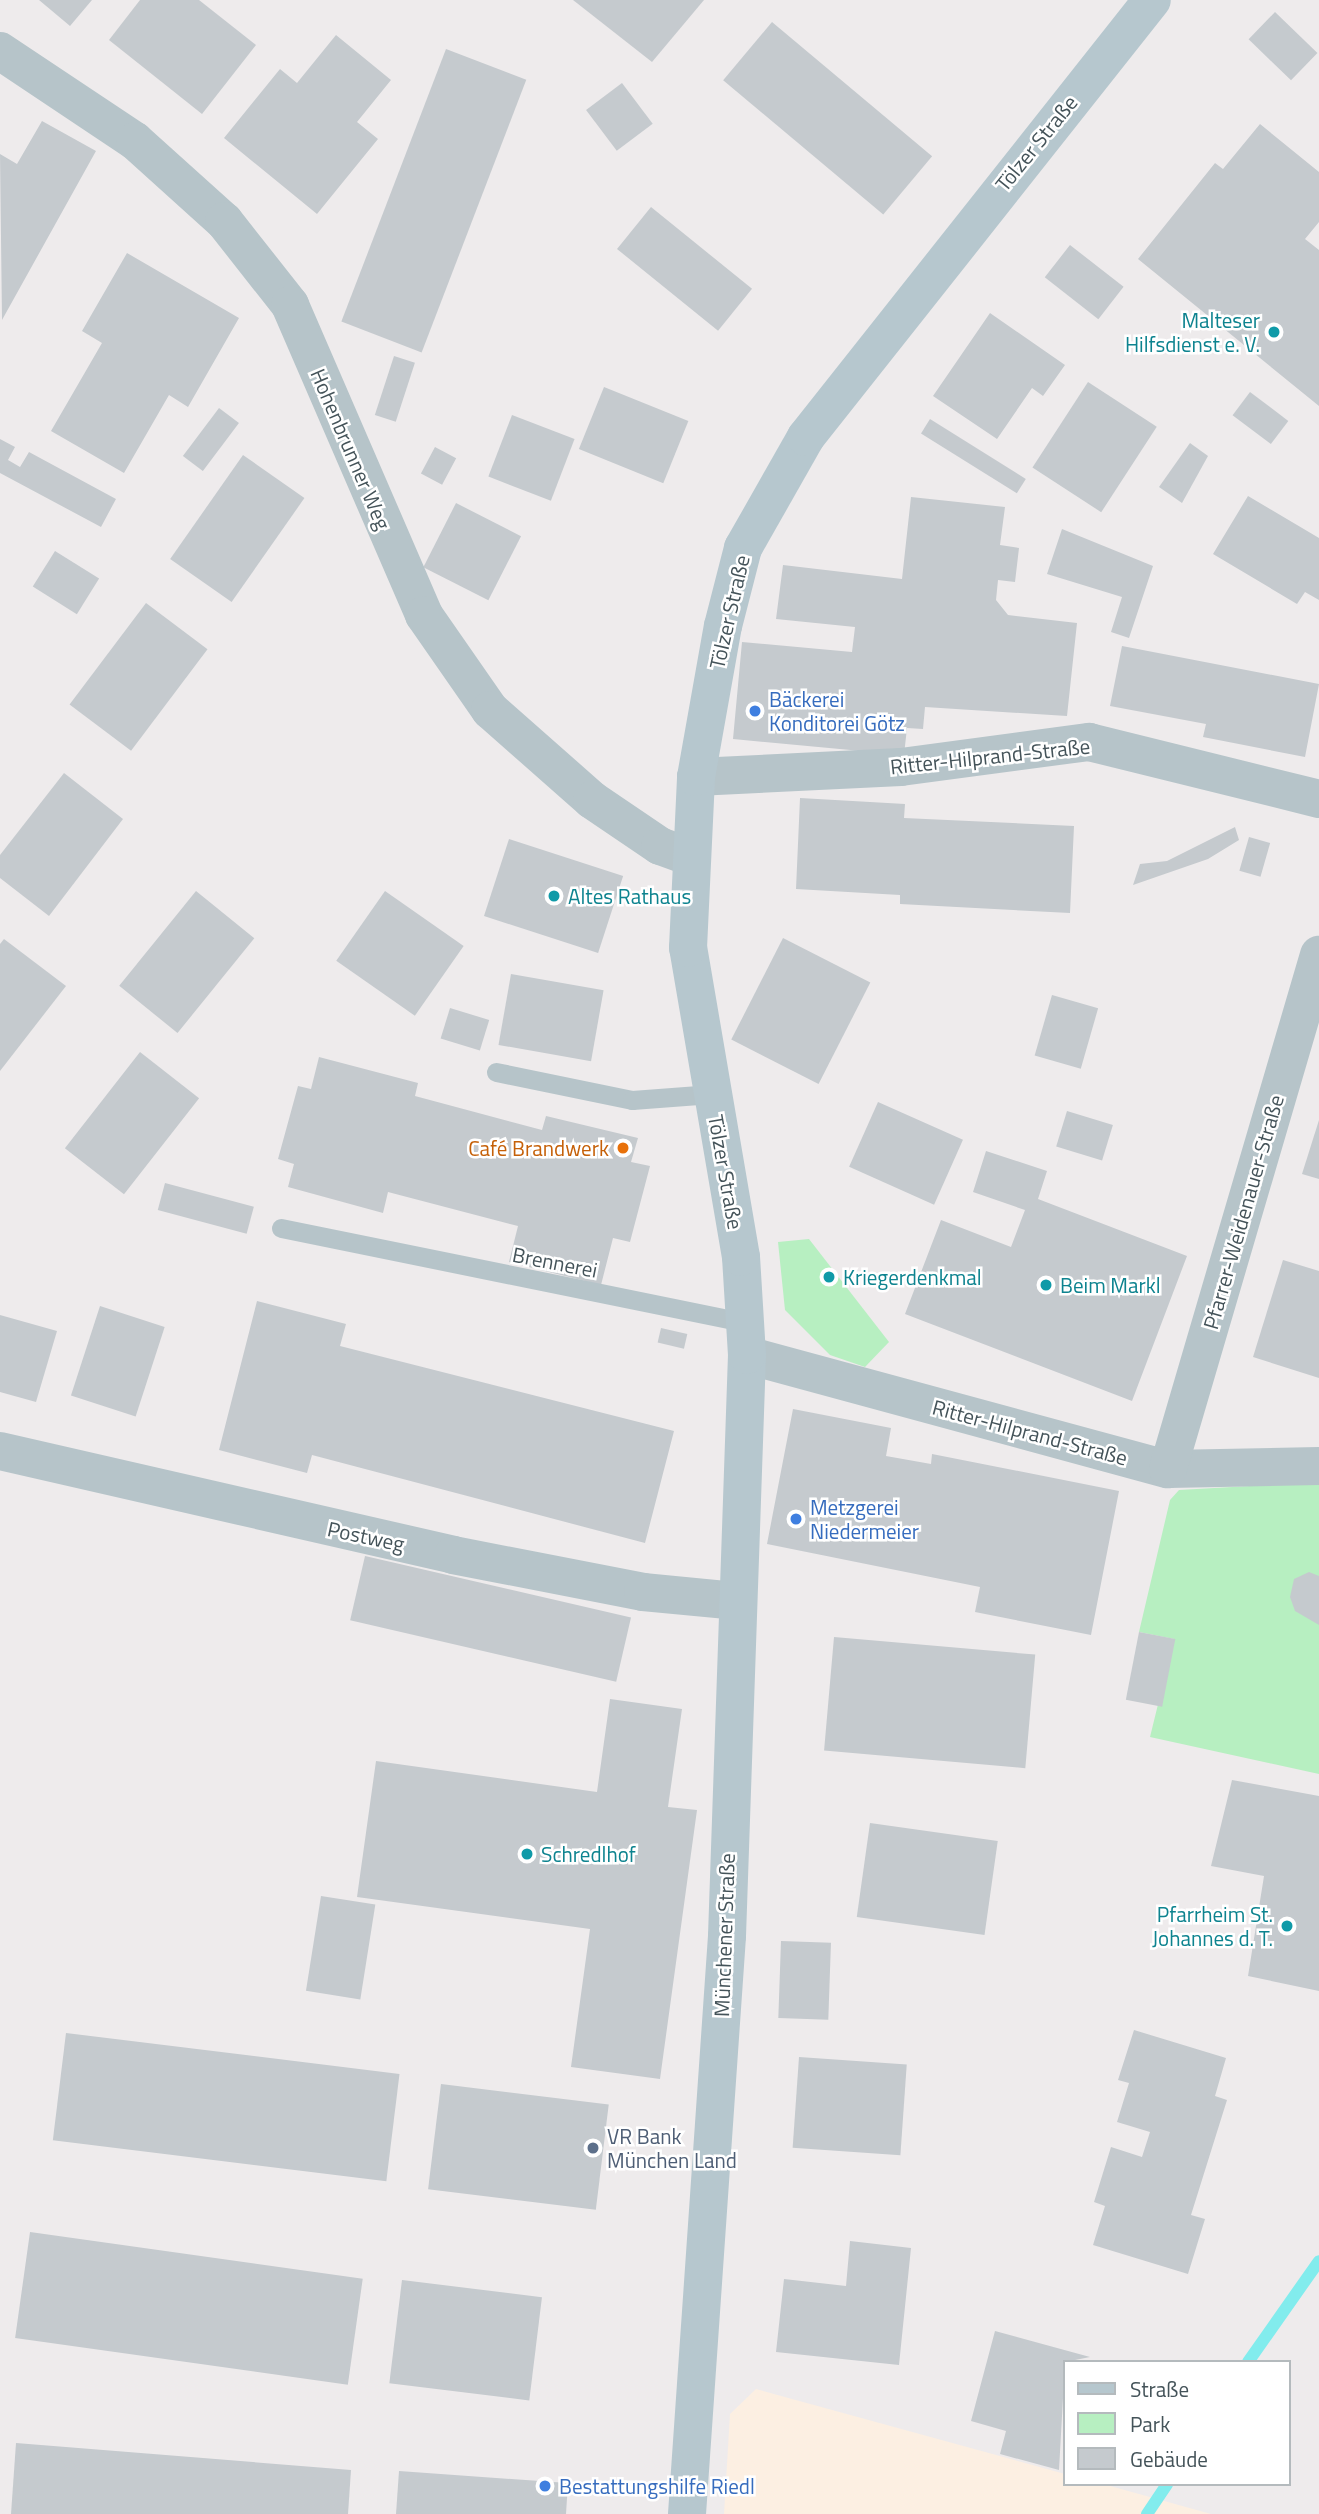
<!DOCTYPE html>
<html>
<head>
<meta charset="utf-8">
<style>
  body { margin:0 }
  #map { position:relative; width:1319px; height:2514px; overflow:hidden; background:#eeebec; font-family:"Titillium Web",sans-serif }
  div>[style] { position:absolute }
  [style*='--x'] { left:calc(var(--x)*1px); top:calc(var(--y)*1px); width:calc(var(--w)*1px); rotate:calc(var(--a)*1deg) }
  .commercial>* { inset:0; background:#fcefe2 }
  .green>* { inset:0; background:#b7efc1 }
  .stream>* { height:12px; margin:-6px; padding:0 6px; transform-origin:6px; border-radius:6px; background:#82eced }
  .building>* { inset:0; background:#c5cace; transform-origin:0 0 }
  .lane>* { height:19px; margin:-9.5px; padding:0 9.5px; transform-origin:9.5px; border-radius:9.5px; background:#b6c4c9 }
  .street>* { height:38px; margin:-19px; padding:0 19px; transform-origin:19px; border-radius:19px; background:#b6c4c9 }
  .secondary>* { height:38px; margin:-19px; padding:0 19px; transform-origin:19px; border-radius:19px; background:#b6c7ce }
  .dots>* { width:19px; height:19px; translate:-50% -50%; box-sizing:border-box; border:4px solid #fff; border-radius:50% }
  span { translate:-50% -50%; white-space:nowrap; text-align:center; line-height:1.15; -webkit-text-stroke:5px #fff; paint-order:stroke }
  .street-label { font-size:21px; color:#445359 }
  .culture-label { font-size:21px; color:#0d838f }
  .right { translate:-100% -50%; text-align:right }
  .left { translate:0 -50%; text-align:left }
  .shop-label { font-size:21px; color:#366cbe }
  .food-label { font-size:21px; color:#c56008 }
  .service-label { font-size:21px; color:#4e5e75 }
  .legend { position:absolute; left:1063px; top:2360px; width:228px; height:126px; box-sizing:border-box; background:#fff; border:2px solid #b4babd; margin:0; padding:9px 12px; list-style:none; font-size:21px; color:#445359 }
  .legend li { display:flex; align-items:center; gap:14px; height:35px }
  .legend b { width:35px; border:2px solid #b4babd }
</style>
</head>
<body>
<div id="map">
  <div class="commercial">
    <i style="clip-path:polygon(756px 2389px,1065px 2474px,1065px 2484px,1103px 2484px,1211px 2514px,724px 2514px,730px 2414px)"></i>
  </div>
  <div class="green">
    <i style="clip-path:polygon(809px 1239px,889px 1342px,865px 1367px,830px 1355px,785px 1310px,778px 1242px)"></i>
    <i style="clip-path:polygon(1319px 1482px,1319px 1774px,1150px 1737px,1174px 1639px,1139px 1632px,1170px 1500px,1179px 1490px)"></i>
  </div>
  <div class="stream">
    <i style="--x:1248;--y:2362;--w:123;--a:-54.9"></i>
    <i style="--x:1147;--y:2514;--w:36;--a:-56"></i>
  </div>
  <div class="building">
    <i style="clip-path:polygon(39px 0,92px 0,70px 26px)"></i>
    <i style="clip-path:polygon(140px 0,199px 0,256px 45px,202px 114px,109px 40px)"></i>
    <i style="clip-path:polygon(573px 0,704px 0,652px 62px)"></i>
    <i style="left:1275px;top:12px;width:59px;height:38px;rotate:44deg"></i>
    <i style="left:772px;top:22px;width:209px;height:76px;rotate:40deg"></i>
    <i style="clip-path:polygon(336px 35px,391px 80px,357px 122px,378px 139px,317px 214px,224px 138px,280px 69px,297px 83px)"></i>
    <i style="left:446px;top:49px;width:86px;height:292px;rotate:21deg"></i>
    <i style="left:622px;top:83px;width:51px;height:45px;rotate:53deg"></i>
    <i style="clip-path:polygon(42px 121px,96px 151px,2px 320px,0 154px,17px 164px)"></i>
    <i style="clip-path:polygon(1260px 124px,1319px 172px,1319px 222px,1305px 239px,1319px 250px,1319px 406px,1138px 259px,1215px 163px,1223px 169px)"></i>
    <i style="left:651px;top:207px;width:130px;height:54px;rotate:39deg"></i>
    <i style="left:1070px;top:245px;width:68px;height:41px;rotate:38deg"></i>
    <i style="clip-path:polygon(127px 253px,239px 318px,188px 407px,169px 395px,124px 473px,51px 431px,102px 343px,82px 331px)"></i>
    <i style="clip-path:polygon(990px 313px,1065px 365px,1043px 396px,1032px 388px,997px 439px,933px 396px)"></i>
    <i style="left:394px;top:356px;width:22px;height:62px;rotate:18deg"></i>
    <i style="left:1088px;top:382px;width:82px;height:102px;rotate:33deg"></i>
    <i style="left:604px;top:387px;width:91px;height:67px;rotate:22deg"></i>
    <i style="left:1250px;top:392px;width:48px;height:29px;rotate:37deg"></i>
    <i style="left:219px;top:408px;width:25px;height:60px;rotate:37deg"></i>
    <i style="left:512px;top:415px;width:67px;height:66px;rotate:21deg"></i>
    <i style="left:930px;top:419px;width:113px;height:17px;rotate:32deg"></i>
    <i style="clip-path:polygon(0 439px,15px 447px,8px 460px,20px 467px,29px 452px,116px 499px,101px 527px,0 473px)"></i>
    <i style="clip-path:polygon(1190px 443px,1208px 456px,1182px 503px,1159px 487px)"></i>
    <i style="left:435px;top:447px;width:24px;height:30px;rotate:28deg"></i>
    <i style="left:243px;top:455px;width:75px;height:127px;rotate:35deg"></i>
    <i style="clip-path:polygon(1248px 496px,1319px 538px,1319px 600px,1305px 592px,1297px 604px,1213px 554px)"></i>
    <i style="clip-path:polygon(911px 497px,1005px 507px,1000px 545px,1019px 548px,1015px 582px,998px 580px,996px 600px,1008px 615px,1077px 623px,1067px 716px,925px 707px,923px 729px,907px 728px,904px 755px,733px 739px,742px 642px,852px 652px,855px 627px,776px 619px,783px 565px,902px 579px)"></i>
    <i style="left:456px;top:503px;width:73px;height:72px;rotate:27deg"></i>
    <i style="clip-path:polygon(1062px 529px,1153px 566px,1129px 638px,1111px 632px,1122px 597px,1047px 574px)"></i>
    <i style="left:55px;top:551px;width:52px;height:42px;rotate:32deg"></i>
    <i style="left:146px;top:603px;width:77px;height:127px;rotate:37deg"></i>
    <i style="clip-path:polygon(1122px 646px,1319px 684px,1305px 757px,1203px 737px,1206px 724px,1110px 706px)"></i>
    <i style="clip-path:polygon(64px 773px,123px 819px,49px 916px,0 878px,0 855px)"></i>
    <i style="clip-path:polygon(800px 798px,905px 804px,904px 818px,1074px 826px,1070px 913px,900px 904px,900px 895px,796px 889px)"></i>
    <i style="clip-path:polygon(1235px 827px,1239px 840px,1208px 859px,1133px 885px,1140px 864px,1167px 861px)"></i>
    <i style="left:1249px;top:837px;width:22px;height:35px;rotate:16deg"></i>
    <i style="left:509px;top:839px;width:120px;height:81px;rotate:18deg"></i>
    <i style="left:196px;top:891px;width:75px;height:122px;rotate:39deg"></i>
    <i style="left:385px;top:891px;width:96px;height:85px;rotate:35deg"></i>
    <i style="left:783px;top:938px;width:98px;height:114px;rotate:27deg"></i>
    <i style="clip-path:polygon(4px 939px,66px 986px,0 1071px,0 944px)"></i>
    <i style="left:511px;top:974px;width:94px;height:72px;rotate:10deg"></i>
    <i style="left:1052px;top:995px;width:48px;height:63px;rotate:16deg"></i>
    <i style="left:450px;top:1008px;width:41px;height:32px;rotate:17deg"></i>
    <i style="left:140px;top:1052px;width:75px;height:122px;rotate:38deg"></i>
    <i style="clip-path:polygon(319px 1057px,418px 1083px,415px 1096px,542px 1130px,546px 1116px,638px 1138px,631px 1162px,650px 1166px,630px 1242px,613px 1238px,601px 1285px,509px 1262px,518px 1226px,388px 1192px,383px 1213px,288px 1187px,294px 1164px,278px 1159px,298px 1086px,311px 1089px)"></i>
    <i style="left:878px;top:1102px;width:93px;height:71px;rotate:24deg"></i>
    <i style="left:1067px;top:1111px;width:48px;height:37px;rotate:17deg"></i>
    <i style="clip-path:polygon(1319px 1120px,1319px 1179px,1302px 1174px)"></i>
    <i style="clip-path:polygon(986px 1151px,1047px 1171px,1038px 1199px,1187px 1256px,1132px 1401px,905px 1314px,941px 1220px,1011px 1247px,1025px 1210px,973px 1192px)"></i>
    <i style="left:165px;top:1183px;width:92px;height:28px;rotate:15deg"></i>
    <i style="clip-path:polygon(1283px 1260px,1319px 1271px,1319px 1378px,1253px 1357px)"></i>
    <i style="clip-path:polygon(257px 1301px,346px 1324px,340px 1346px,674px 1431px,645px 1543px,312px 1455px,307px 1473px,219px 1450px)"></i>
    <i style="left:100px;top:1306px;width:68px;height:94px;rotate:18deg"></i>
    <i style="clip-path:polygon(0 1315px,57px 1331px,36px 1402px,0 1392px)"></i>
    <i style="left:661px;top:1328px;width:27px;height:15px;rotate:13deg"></i>
    <i style="clip-path:polygon(793px 1409px,891px 1428px,886px 1456px,931px 1464px,932px 1454px,1119px 1491px,1091px 1635px,975px 1612px,980px 1587px,767px 1544px)"></i>
    <i style="left:365px;top:1556px;width:273px;height:66px;rotate:13deg"></i>
    <i style="clip-path:polygon(1309px 1572px,1319px 1576px,1319px 1625px,1295px 1611px,1290px 1597px,1294px 1579px)"></i>
    <i style="left:1139px;top:1632px;width:37px;height:69px;rotate:11deg"></i>
    <i style="left:834px;top:1637px;width:202px;height:114px;rotate:5deg"></i>
    <i style="clip-path:polygon(610px 1699px,682px 1709px,668px 1807px,697px 1810px,660px 2079px,571px 2067px,590px 1929px,357px 1897px,376px 1761px,597px 1792px)"></i>
    <i style="clip-path:polygon(1232px 1780px,1319px 1796px,1319px 1991px,1248px 1976px,1264px 1876px,1211px 1866px)"></i>
    <i style="left:870px;top:1823px;width:129px;height:95px;rotate:8deg"></i>
    <i style="left:321px;top:1896px;width:55px;height:96px;rotate:9deg"></i>
    <i style="left:781px;top:1941px;width:50px;height:77px;rotate:2deg"></i>
    <i style="clip-path:polygon(1134px 2030px,1226px 2058px,1215px 2096px,1227px 2100px,1191px 2215px,1205px 2219px,1188px 2274px,1093px 2245px,1105px 2206px,1094px 2202px,1111px 2147px,1142px 2157px,1150px 2132px,1117px 2122px,1129px 2083px,1118px 2080px)"></i>
    <i style="left:66px;top:2033px;width:336px;height:108px;rotate:7deg"></i>
    <i style="left:799px;top:2057px;width:108px;height:91px;rotate:4deg"></i>
    <i style="left:441px;top:2084px;width:169px;height:106px;rotate:7deg"></i>
    <i style="left:30px;top:2232px;width:336px;height:107px;rotate:8deg"></i>
    <i style="clip-path:polygon(850px 2241px,911px 2248px,899px 2365px,776px 2352px,784px 2279px,846px 2286px)"></i>
    <i style="left:402px;top:2280px;width:141px;height:104px;rotate:7deg"></i>
    <i style="clip-path:polygon(995px 2331px,1090px 2357px,1065px 2362px,1059px 2470px,1000px 2454px,1006px 2431px,971px 2421px)"></i>
    <i style="clip-path:polygon(16px 2443px,351px 2470px,348px 2514px,11px 2514px)"></i>
    <i style="clip-path:polygon(399px 2471px,568px 2483px,566px 2514px,396px 2514px)"></i>
  </div>
  <div class="lane">
    <i style="--x:496;--y:1072;--w:139;--a:11.6"></i>
    <i style="--x:632;--y:1100;--w:80;--a:-4.3"></i>
    <i style="--x:281;--y:1228;--w:475;--a:11.5"></i>
  </div>
  <div class="street">
    <i style="--x:0;--y:51;--w:162;--a:33.7"></i>
    <i style="--x:135;--y:141;--w:120;--a:42"></i>
    <i style="--x:224;--y:221;--w:107;--a:51.8"></i>
    <i style="--x:290;--y:305;--w:338;--a:66.6"></i>
    <i style="--x:424;--y:615;--w:116;--a:55.2"></i>
    <i style="--x:490;--y:710;--w:136;--a:41.4"></i>
    <i style="--x:592;--y:800;--w:82;--a:34.1"></i>
    <i style="--x:660;--y:846;--w:30;--a:20"></i>
    <i style="--x:696;--y:777;--w:205;--a:-2.8"></i>
    <i style="--x:901;--y:767;--w:190;--a:-7.6"></i>
    <i style="--x:1089;--y:742;--w:237;--a:13.9"></i>
    <i style="--x:747;--y:1355;--w:436;--a:15.2"></i>
    <i style="--x:1168;--y:1469;--w:151;--a:-1.1"></i>
    <i style="--x:0;--y:1451;--w:465;--a:12.9"></i>
    <i style="--x:453;--y:1555;--w:194;--a:11"></i>
    <i style="--x:643;--y:1592;--w:93;--a:5.5"></i>
    <i style="--x:1168;--y:1469;--w:536;--a:-73.63"></i>
  </div>
  <div class="secondary">
    <i style="--x:687;--y:2514;--w:579;--a:-86.04"></i>
    <i style="--x:727;--y:1936;--w:581;--a:-88.03"></i>
    <i style="--x:747;--y:1355;--w:98;--a:-93.5"></i>
    <i style="--x:741;--y:1257;--w:314;--a:-99.7"></i>
    <i style="--x:688;--y:948;--w:171;--a:-87.3"></i>
    <i style="--x:696;--y:777;--w:153;--a:-79.9"></i>
    <i style="--x:723;--y:626;--w:81;--a:-75.6"></i>
    <i style="--x:743;--y:548;--w:128;--a:-60.4"></i>
    <i style="--x:806;--y:437;--w:557;--a:-51.63"></i>
  </div>
  <div class="dots">
    <i style="left:1274px;top:332px;background:#0f9aa8"></i>
    <i style="left:755px;top:711px;background:#3f7fe0"></i>
    <i style="left:554px;top:896px;background:#0f9aa8"></i>
    <i style="left:623px;top:1148px;background:#e8710a"></i>
    <i style="left:829px;top:1277px;background:#0f9aa8"></i>
    <i style="left:1046px;top:1285px;background:#0f9aa8"></i>
    <i style="left:796px;top:1519px;background:#3f7fe0"></i>
    <i style="left:527px;top:1854px;background:#0f9aa8"></i>
    <i style="left:1287px;top:1926px;background:#0f9aa8"></i>
    <i style="left:593px;top:2148px;background:#5c6f8a"></i>
    <i style="left:545px;top:2486px;background:#3f7fe0"></i>
  </div>
  <div class="street-label">
    <span style="left:1036px;top:143px;rotate:-51deg">Tölzer Straße</span>
    <span style="left:351px;top:449px;rotate:67deg">Hohenbrunner Weg</span>
    <span style="left:729px;top:612px;rotate:-77deg">Tölzer Straße</span>
    <span style="left:990px;top:756px;rotate:-6deg">Ritter-Hilprand-Straße</span>
    <span style="left:726px;top:1172px;rotate:80deg">Tölzer Straße</span>
    <span style="left:1243px;top:1212px;rotate:-74deg">Pfarrer-Weidenauer-Straße</span>
    <span style="left:555px;top:1262px;rotate:11deg">Brennerei</span>
    <span style="left:1030px;top:1432px;rotate:15deg">Ritter-Hilprand-Straße</span>
    <span style="left:366px;top:1536px;rotate:12deg">Postweg</span>
    <span style="left:724px;top:1935px;rotate:-88deg">Münchener Straße</span>
  </div>
  <div class="culture-label">
    <span class="right" style="left:1260px;top:332px">Malteser<br>Hilfsdienst e. V.</span>
    <span class="left" style="left:568px;top:896px">Altes Rathaus</span>
    <span class="left" style="left:843px;top:1277px">Kriegerdenkmal</span>
    <span class="left" style="left:1060px;top:1285px">Beim Markl</span>
    <span class="left" style="left:541px;top:1854px">Schredlhof</span>
    <span class="right" style="left:1273px;top:1926px">Pfarrheim St.<br>Johannes d. T.</span>
  </div>
  <div class="shop-label">
    <span class="left" style="left:769px;top:711px">Bäckerei<br>Konditorei Götz</span>
    <span class="left" style="left:810px;top:1519px">Metzgerei<br>Niedermeier</span>
    <span class="left" style="left:559px;top:2486px">Bestattungshilfe Riedl</span>
  </div>
  <div class="food-label">
    <span class="right" style="left:609px;top:1148px">Café Brandwerk</span>
  </div>
  <div class="service-label">
    <span class="left" style="left:607px;top:2148px">VR Bank<br>München Land</span>
  </div>
  <ul class="legend">
  <li><b style="height:9px;background:#b6c7ce"></b>Straße</li>
  <li><b style="height:19px;background:#b7efc1"></b>Park</li>
  <li><b style="height:19px;background:#c5cace"></b>Gebäude</li>
  </ul>
</div>
</body>
</html>
